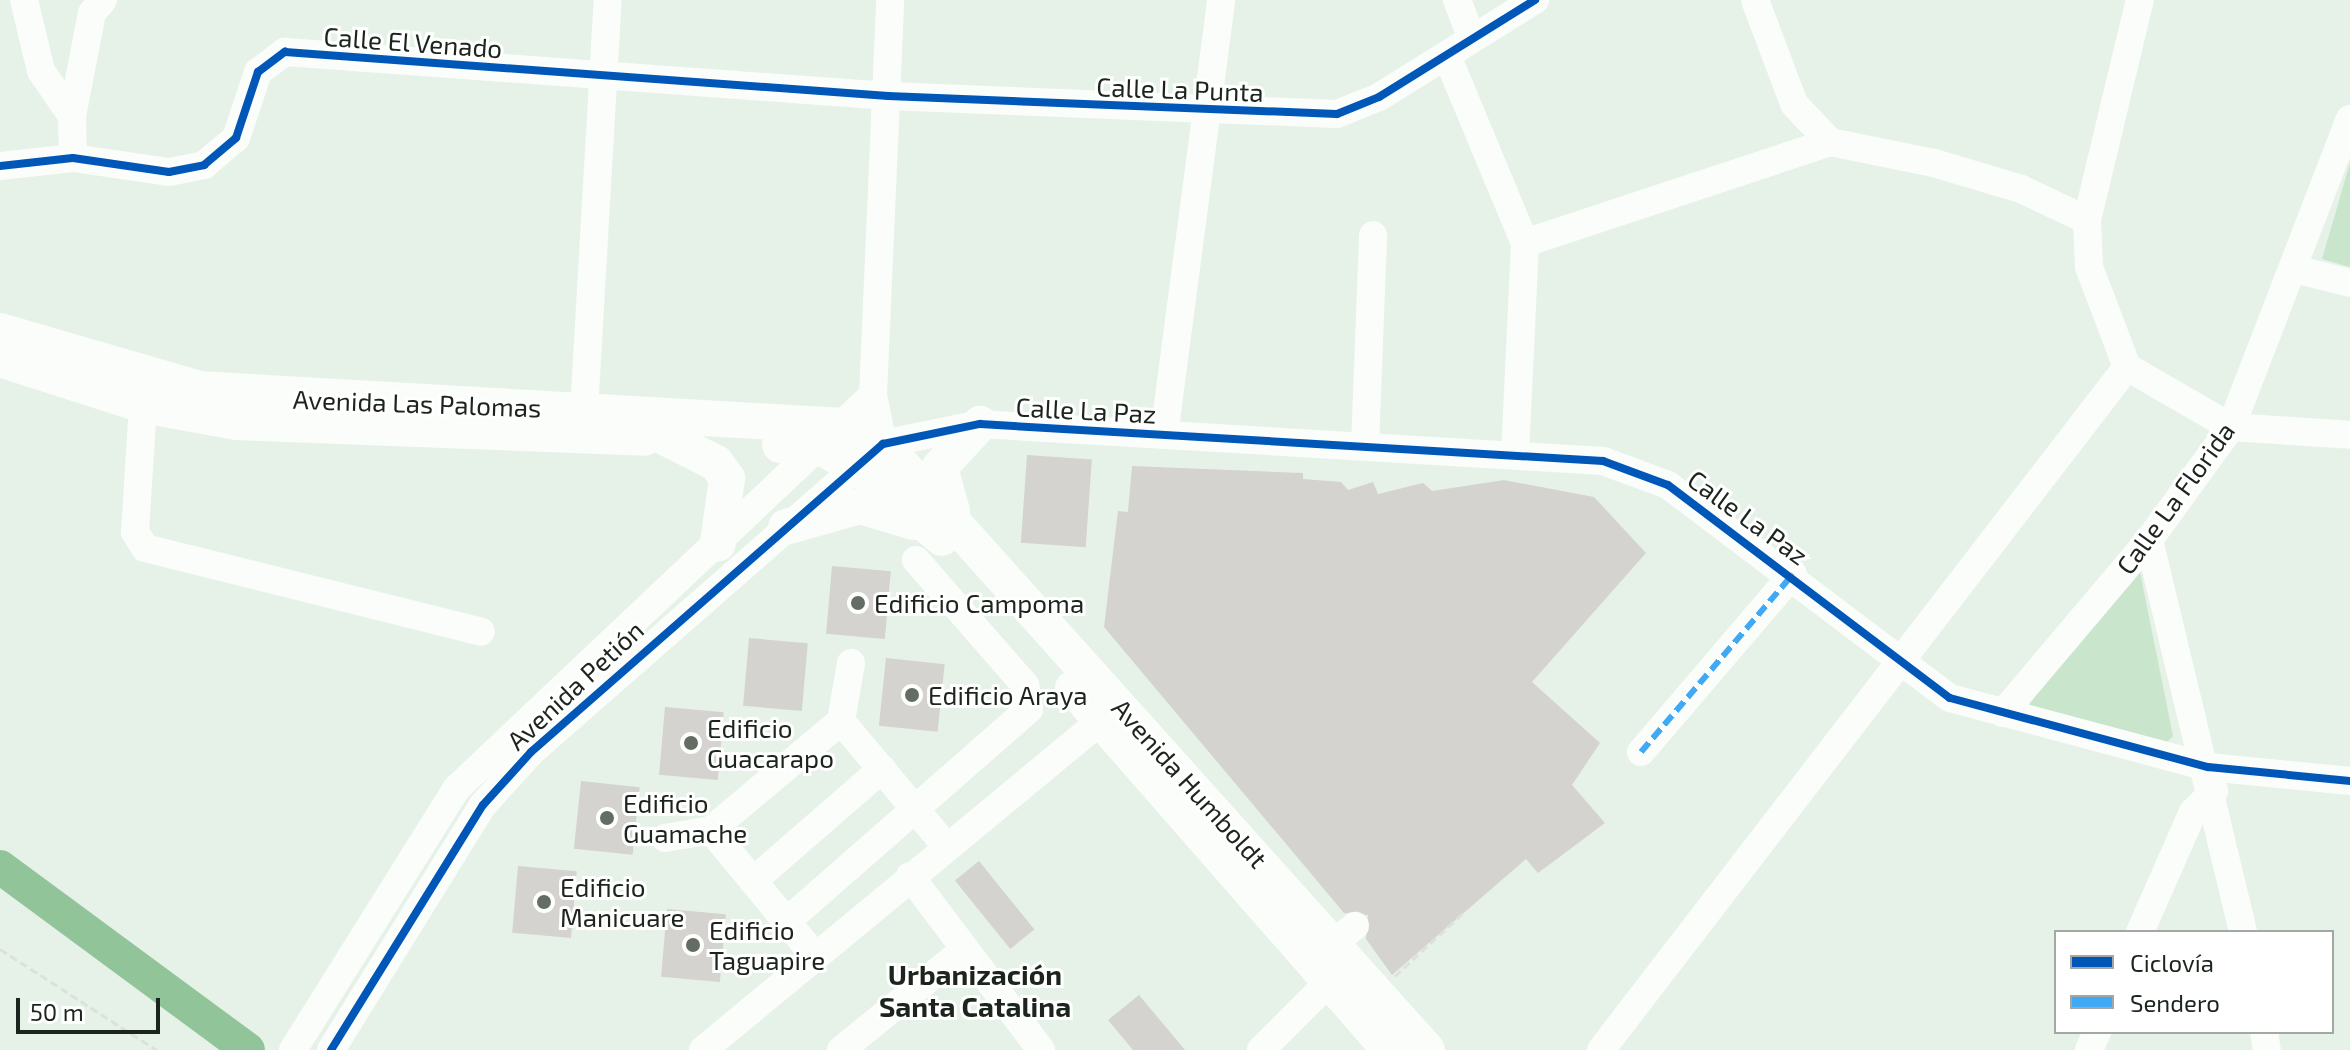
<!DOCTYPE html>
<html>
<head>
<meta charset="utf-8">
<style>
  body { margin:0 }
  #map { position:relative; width:2350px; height:1050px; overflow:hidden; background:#e6f2e7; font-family:"Exo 2",sans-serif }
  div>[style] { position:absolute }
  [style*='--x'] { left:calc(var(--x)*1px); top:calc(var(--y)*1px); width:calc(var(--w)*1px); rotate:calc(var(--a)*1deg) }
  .green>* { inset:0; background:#c9e6cd }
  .river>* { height:34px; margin:-17px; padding:0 17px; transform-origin:17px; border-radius:17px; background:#92c49a }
  .building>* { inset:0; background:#d4d3cf; transform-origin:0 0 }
  .path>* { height:3px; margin-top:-1.5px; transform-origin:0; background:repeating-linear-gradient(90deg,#dde0dd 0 8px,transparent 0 12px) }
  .minor>* { height:28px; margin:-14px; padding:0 14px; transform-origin:14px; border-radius:14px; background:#fbfdfb }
  .major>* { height:36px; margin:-18px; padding:0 18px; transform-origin:18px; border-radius:18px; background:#fbfdfb }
  .quiet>* { height:6px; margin-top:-3px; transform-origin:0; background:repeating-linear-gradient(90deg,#3fa9f5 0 12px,transparent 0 18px) }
  .cycleway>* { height:8px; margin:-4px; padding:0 4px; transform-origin:4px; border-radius:4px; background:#0057b8 }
  .dots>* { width:22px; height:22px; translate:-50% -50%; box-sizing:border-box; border:4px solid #fff; border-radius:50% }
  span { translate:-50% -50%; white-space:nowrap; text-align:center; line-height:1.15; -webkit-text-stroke:6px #fff; paint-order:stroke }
  .street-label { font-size:26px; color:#1c251d }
  .poi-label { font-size:26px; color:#1c251d }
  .left { translate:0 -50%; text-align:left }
  .neighbourhood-label { font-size:28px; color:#1c251d; font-weight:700 }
  .legend { position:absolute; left:2054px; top:930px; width:280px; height:104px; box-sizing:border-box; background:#fff; border:2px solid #a4a8a5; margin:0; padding:10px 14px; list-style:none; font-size:24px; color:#1c251d }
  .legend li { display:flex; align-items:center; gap:16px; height:40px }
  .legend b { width:40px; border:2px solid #a4a8a5 }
  .scale { position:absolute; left:16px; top:998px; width:144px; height:36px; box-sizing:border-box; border:4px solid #1c251d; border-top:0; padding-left:10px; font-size:24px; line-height:28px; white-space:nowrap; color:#1c251d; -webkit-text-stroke:6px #fff; paint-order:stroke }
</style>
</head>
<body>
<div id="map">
  <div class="green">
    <i style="clip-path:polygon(2350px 163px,2350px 267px,2322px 259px)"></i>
    <i style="clip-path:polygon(2139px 567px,2173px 736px,2163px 746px,2030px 709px,2030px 699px)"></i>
  </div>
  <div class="river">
    <i style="--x:0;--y:867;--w:308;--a:36.4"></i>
  </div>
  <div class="building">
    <i style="left:1027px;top:455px;width:65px;height:88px;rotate:4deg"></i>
    <i style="clip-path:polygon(1132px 466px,1303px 473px,1303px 479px,1341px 482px,1348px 490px,1373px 482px,1378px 494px,1423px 483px,1432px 491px,1504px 480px,1594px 497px,1646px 553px,1532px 682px,1600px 743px,1572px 785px,1605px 823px,1538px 873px,1526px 859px,1392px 975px,1366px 939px,1368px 915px,1344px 913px,1104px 627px,1118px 511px,1128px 512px)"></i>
    <i style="left:832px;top:566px;width:59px;height:68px;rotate:5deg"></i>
    <i style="left:749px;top:638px;width:59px;height:68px;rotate:5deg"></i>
    <i style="left:886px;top:658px;width:59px;height:68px;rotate:6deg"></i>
    <i style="left:665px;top:707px;width:59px;height:68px;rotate:5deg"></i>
    <i style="left:581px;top:781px;width:59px;height:68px;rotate:6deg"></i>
    <i style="left:979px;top:861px;width:88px;height:31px;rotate:51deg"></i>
    <i style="left:518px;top:866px;width:59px;height:67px;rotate:5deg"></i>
    <i style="left:667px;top:909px;width:59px;height:68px;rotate:5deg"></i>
    <i style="clip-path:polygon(1139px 995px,1185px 1050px,1133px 1050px,1108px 1020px)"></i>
  </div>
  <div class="path">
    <i style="--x:0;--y:949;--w:187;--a:32.8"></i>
    <i style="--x:1395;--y:976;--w:96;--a:-42.9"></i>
  </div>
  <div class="minor">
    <i style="--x:24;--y:0;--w:73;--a:76.5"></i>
    <i style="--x:41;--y:71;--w:55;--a:55.4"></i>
    <i style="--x:1457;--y:0;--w:40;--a:69"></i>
    <i style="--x:1755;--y:0;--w:111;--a:69.4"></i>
    <i style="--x:1794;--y:104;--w:52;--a:46.5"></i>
    <i style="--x:1447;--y:56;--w:203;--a:67.4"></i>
    <i style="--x:1525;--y:243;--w:212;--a:92.7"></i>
    <i style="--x:73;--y:158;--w:42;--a:-91.4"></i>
    <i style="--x:72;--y:116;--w:105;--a:-79"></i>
    <i style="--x:92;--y:13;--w:17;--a:-50"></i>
    <i style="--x:0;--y:166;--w:73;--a:-6.3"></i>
    <i style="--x:73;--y:158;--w:97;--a:8.3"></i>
    <i style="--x:169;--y:172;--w:36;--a:-11"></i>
    <i style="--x:204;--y:165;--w:42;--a:-40.2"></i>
    <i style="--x:236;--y:138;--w:70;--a:-71.6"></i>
    <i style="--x:258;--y:72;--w:34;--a:-37"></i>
    <i style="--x:285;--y:52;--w:605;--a:4.17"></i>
    <i style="--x:888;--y:96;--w:449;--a:2.3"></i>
    <i style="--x:1337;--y:114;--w:45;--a:-22"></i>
    <i style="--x:1379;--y:97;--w:184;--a:-31.9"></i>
    <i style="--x:2087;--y:220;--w:226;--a:-76.5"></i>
    <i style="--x:1525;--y:243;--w:321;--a:-18.3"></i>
    <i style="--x:1830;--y:142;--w:106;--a:11.4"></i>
    <i style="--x:1934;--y:163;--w:91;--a:16.6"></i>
    <i style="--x:2021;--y:189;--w:73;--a:25.2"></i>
    <i style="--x:2087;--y:220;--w:47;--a:87.6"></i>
    <i style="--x:2089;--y:267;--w:107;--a:69.2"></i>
    <i style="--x:2127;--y:367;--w:120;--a:30"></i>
    <i style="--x:2231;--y:427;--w:119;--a:3.8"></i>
    <i style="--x:2294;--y:269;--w:58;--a:14"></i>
    <i style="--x:143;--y:405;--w:127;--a:93.6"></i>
    <i style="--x:135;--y:532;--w:19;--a:58"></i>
    <i style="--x:145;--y:548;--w:346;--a:14"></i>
    <i style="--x:584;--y:411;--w:412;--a:-86.7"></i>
    <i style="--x:1164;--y:435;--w:439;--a:-82.5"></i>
    <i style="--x:883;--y:444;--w:50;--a:-101.5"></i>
    <i style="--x:873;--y:395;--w:395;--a:-87.5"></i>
    <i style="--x:1365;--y:446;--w:211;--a:-87.8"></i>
    <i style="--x:2149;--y:540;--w:403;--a:76.5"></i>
    <i style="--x:2003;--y:713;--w:226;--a:-49.8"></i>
    <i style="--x:2149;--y:540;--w:140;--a:-54"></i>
    <i style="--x:2231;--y:427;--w:330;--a:-68.9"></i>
    <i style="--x:841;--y:721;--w:163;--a:50"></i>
    <i style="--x:1641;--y:752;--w:234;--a:-49.5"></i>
    <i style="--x:711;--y:830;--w:163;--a:50.5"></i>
    <i style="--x:665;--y:838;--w:47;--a:-9.9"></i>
    <i style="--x:711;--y:830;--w:170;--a:-40"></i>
    <i style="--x:841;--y:721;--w:59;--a:-80.2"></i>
    <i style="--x:910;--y:876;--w:218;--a:53"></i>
    <i style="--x:753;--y:881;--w:171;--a:-41"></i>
    <i style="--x:786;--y:922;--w:323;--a:-41.2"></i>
    <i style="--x:1029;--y:709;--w:24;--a:-99"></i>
    <i style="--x:1025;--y:685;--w:166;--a:-131.1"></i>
    <i style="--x:2140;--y:932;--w:131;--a:-66.2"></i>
    <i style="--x:2193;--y:812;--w:30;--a:-45"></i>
    <i style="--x:1332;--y:945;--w:30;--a:-40"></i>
    <i style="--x:2264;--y:1032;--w:18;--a:81"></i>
    <i style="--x:293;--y:1050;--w:308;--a:-58"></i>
    <i style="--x:456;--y:789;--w:574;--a:-43.38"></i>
    <i style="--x:331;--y:1050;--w:288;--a:-58.2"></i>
    <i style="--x:483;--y:805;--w:72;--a:-47.8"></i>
    <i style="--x:531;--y:752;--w:468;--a:-41.2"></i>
    <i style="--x:883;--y:444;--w:99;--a:-11.7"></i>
    <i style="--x:980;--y:424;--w:624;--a:3.4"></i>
    <i style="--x:1603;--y:461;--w:69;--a:20.3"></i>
    <i style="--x:1668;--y:485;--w:353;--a:37.1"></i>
    <i style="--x:1950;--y:698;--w:267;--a:15"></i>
    <i style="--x:2208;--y:767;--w:143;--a:5.6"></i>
    <i style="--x:703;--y:1050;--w:535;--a:-39.61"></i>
    <i style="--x:841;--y:1050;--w:159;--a:-39.1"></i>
    <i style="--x:1261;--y:1050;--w:96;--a:-45"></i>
    <i style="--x:1601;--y:1050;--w:862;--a:-52.4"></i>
    <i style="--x:2089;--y:1050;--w:20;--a:-66"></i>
  </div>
  <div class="major">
    <i style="--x:0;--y:331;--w:207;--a:16.2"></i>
    <i style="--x:199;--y:389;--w:645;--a:3.29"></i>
    <i style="--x:843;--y:426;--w:44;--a:24.2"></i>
    <i style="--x:883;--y:444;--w:814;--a:48.09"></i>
    <i style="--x:0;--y:359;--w:150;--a:17.8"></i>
    <i style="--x:143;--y:405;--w:95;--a:10.4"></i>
    <i style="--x:236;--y:422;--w:409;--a:2.2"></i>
    <i style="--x:666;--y:438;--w:56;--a:26.6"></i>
    <i style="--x:716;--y:463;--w:19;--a:54"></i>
    <i style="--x:727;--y:478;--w:66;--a:97.9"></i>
    <i style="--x:780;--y:445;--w:42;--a:4.1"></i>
    <i style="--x:822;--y:448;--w:38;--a:28"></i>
    <i style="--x:856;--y:466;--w:112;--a:39.9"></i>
    <i style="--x:952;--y:511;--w:46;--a:-105.3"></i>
    <i style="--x:940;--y:467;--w:59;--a:-47.1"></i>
    <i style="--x:786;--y:527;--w:77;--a:-15.8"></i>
    <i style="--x:860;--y:506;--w:56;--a:16.5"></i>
    <i style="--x:1073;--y:688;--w:481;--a:48.8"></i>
  </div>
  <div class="quiet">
    <i style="--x:1641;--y:752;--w:234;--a:-49.5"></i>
  </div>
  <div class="cycleway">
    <i style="--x:0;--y:166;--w:73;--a:-6.3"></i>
    <i style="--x:73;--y:158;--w:97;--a:8.3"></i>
    <i style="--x:169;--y:172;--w:36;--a:-11"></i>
    <i style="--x:204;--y:165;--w:42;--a:-40.2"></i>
    <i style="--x:236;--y:138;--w:70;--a:-71.6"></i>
    <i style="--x:258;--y:72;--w:34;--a:-37"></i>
    <i style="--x:285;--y:52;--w:605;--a:4.17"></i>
    <i style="--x:888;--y:96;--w:449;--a:2.3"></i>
    <i style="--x:1337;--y:114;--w:45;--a:-22"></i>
    <i style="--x:1379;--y:97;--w:184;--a:-31.9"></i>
    <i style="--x:331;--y:1050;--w:288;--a:-58.2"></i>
    <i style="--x:483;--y:805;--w:72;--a:-47.8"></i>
    <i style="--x:531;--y:752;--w:468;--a:-41.2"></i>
    <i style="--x:883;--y:444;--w:99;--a:-11.7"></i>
    <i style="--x:980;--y:424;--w:624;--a:3.4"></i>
    <i style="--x:1603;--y:461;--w:69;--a:20.3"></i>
    <i style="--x:1668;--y:485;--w:353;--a:37.1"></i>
    <i style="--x:1950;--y:698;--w:267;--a:15"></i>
    <i style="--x:2208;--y:767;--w:143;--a:5.6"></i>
  </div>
  <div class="dots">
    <i style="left:858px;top:603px;background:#636d64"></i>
    <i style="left:912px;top:695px;background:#636d64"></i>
    <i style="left:691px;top:743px;background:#636d64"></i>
    <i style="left:607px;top:818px;background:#636d64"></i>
    <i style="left:544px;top:902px;background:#636d64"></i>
    <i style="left:693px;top:945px;background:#636d64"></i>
  </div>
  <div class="street-label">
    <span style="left:413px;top:42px;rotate:4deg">Calle El Venado</span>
    <span style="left:1180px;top:89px;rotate:2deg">Calle La Punta</span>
    <span style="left:417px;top:403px;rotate:2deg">Avenida Las Palomas</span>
    <span style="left:1086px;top:410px;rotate:3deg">Calle La Paz</span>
    <span style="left:2175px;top:498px;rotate:-54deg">Calle La Florida</span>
    <span style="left:1748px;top:517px;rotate:36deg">Calle La Paz</span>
    <span style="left:575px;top:685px;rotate:-43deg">Avenida Petión</span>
    <span style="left:1190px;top:783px;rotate:48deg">Avenida Humboldt</span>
  </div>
  <div class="poi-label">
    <span class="left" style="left:874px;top:603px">Edificio Campoma</span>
    <span class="left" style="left:928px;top:695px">Edificio Araya</span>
    <span class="left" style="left:707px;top:743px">Edificio<br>Guacarapo</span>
    <span class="left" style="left:623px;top:818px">Edificio<br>Guamache</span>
    <span class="left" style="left:560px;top:902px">Edificio<br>Manicuare</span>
    <span class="left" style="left:709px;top:945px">Edificio<br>Taguapire</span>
  </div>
  <div class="neighbourhood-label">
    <span style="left:975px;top:990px">Urbanización<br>Santa Catalina</span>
  </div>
  <ul class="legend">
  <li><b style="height:10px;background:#0057b8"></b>Ciclovía</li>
  <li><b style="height:10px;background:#3fa9f5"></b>Sendero</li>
  </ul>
  <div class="scale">50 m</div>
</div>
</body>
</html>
